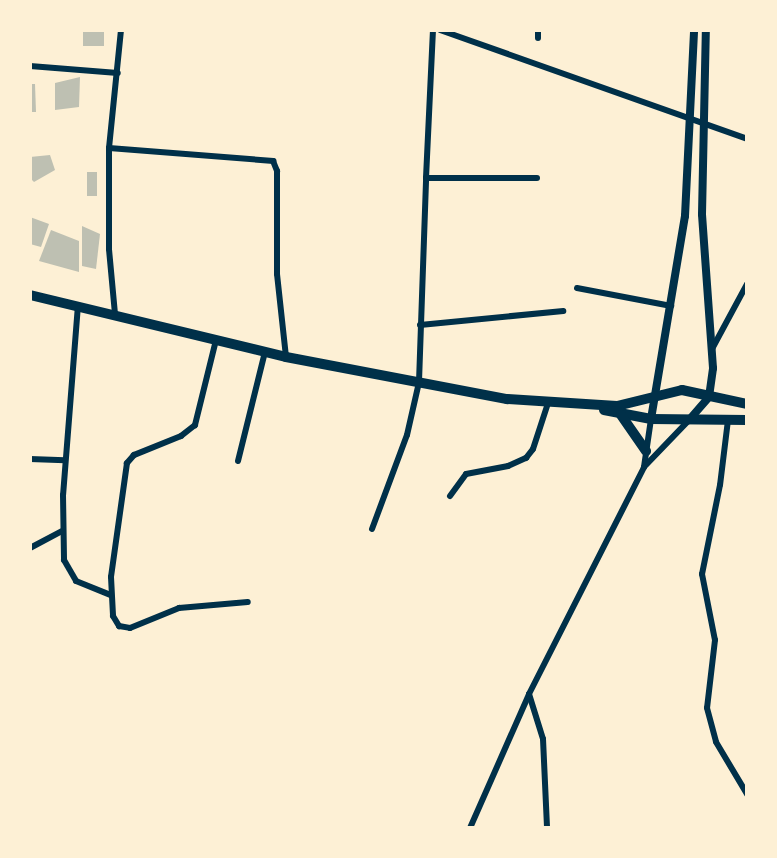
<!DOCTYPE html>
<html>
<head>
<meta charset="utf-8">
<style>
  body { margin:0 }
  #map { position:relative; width:777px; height:858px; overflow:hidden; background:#fdf0d5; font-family:"Noto Sans",sans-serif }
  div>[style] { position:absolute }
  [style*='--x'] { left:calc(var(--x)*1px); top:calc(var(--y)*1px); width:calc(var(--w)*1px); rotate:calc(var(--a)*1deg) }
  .building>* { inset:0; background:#bec0b2; transform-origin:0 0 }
  .minor>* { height:6px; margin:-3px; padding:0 3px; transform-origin:3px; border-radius:3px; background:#003049 }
  .tertiary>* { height:8px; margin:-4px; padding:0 4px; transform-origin:4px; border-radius:4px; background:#003049 }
  .trunk>* { height:10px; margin:-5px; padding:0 5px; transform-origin:5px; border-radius:5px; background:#003049 }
  span { translate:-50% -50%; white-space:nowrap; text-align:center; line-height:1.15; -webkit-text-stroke:4.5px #fdf0d5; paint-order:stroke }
  .frame { position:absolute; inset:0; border:32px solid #fdf0d5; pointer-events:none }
</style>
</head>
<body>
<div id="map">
  <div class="building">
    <i style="left:83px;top:30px;width:21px;height:16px"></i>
    <i style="clip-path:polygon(80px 77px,79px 107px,55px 110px,55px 83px)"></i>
    <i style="clip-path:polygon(30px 84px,35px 84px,36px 112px,30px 112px)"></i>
    <i style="clip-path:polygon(50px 155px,55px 170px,34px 182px,30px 178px,30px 157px)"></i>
    <i style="left:97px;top:172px;width:24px;height:10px;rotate:90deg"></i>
    <i style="clip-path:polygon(30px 217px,49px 224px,41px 247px,30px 244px)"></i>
    <i style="clip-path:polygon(82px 226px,100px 234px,96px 269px,82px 266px)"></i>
    <i style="clip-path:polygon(51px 230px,79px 241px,79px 272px,39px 261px)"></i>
  </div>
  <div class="minor">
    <i style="--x:440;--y:30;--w:326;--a:19.5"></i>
    <i style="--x:538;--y:38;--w:8;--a:-90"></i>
    <i style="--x:30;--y:66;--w:88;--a:4.5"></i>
    <i style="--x:109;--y:148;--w:165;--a:4.5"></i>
    <i style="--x:273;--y:161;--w:11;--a:68"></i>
    <i style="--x:277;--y:171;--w:103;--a:90"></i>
    <i style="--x:277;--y:274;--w:83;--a:83.8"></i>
    <i style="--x:426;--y:178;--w:148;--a:-87.3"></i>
    <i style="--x:577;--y:288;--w:96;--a:10.8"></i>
    <i style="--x:78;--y:305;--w:191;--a:94.5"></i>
    <i style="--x:63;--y:495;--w:65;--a:89.1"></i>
    <i style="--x:64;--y:560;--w:24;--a:60"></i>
    <i style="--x:76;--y:581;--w:37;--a:22"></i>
    <i style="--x:115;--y:314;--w:65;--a:-95.3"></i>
    <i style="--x:109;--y:249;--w:101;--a:-90"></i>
    <i style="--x:109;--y:148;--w:119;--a:-84.2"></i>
    <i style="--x:420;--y:325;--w:144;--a:-5.6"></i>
    <i style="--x:216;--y:340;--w:88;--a:103.9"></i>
    <i style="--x:195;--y:425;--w:18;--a:142"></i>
    <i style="--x:181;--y:436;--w:51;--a:158"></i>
    <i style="--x:134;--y:455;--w:11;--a:131"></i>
    <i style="--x:127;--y:463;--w:115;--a:98"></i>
    <i style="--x:111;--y:577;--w:39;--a:87"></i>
    <i style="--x:113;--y:616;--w:12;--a:59"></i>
    <i style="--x:119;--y:626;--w:11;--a:10"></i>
    <i style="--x:130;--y:628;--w:53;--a:-22.2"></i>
    <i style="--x:179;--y:608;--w:69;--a:-5"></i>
    <i style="--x:712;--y:349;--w:74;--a:-61.7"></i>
    <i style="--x:728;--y:420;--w:65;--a:97"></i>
    <i style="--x:720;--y:485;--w:91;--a:101.4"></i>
    <i style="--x:702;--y:574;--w:67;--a:78.9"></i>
    <i style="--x:715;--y:640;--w:68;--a:96.7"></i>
    <i style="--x:707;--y:708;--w:35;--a:75"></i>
    <i style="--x:716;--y:742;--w:61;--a:59.2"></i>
    <i style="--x:30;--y:459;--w:35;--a:2"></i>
    <i style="--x:238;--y:461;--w:112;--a:-76.1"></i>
    <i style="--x:644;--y:467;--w:49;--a:-81.7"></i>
    <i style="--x:450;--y:496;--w:27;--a:-54"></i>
    <i style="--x:466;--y:474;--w:43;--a:-10.8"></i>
    <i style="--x:508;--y:466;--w:20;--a:-24"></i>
    <i style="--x:526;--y:458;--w:11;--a:-52"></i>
    <i style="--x:533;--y:449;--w:48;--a:-71.9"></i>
    <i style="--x:372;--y:529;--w:100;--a:-69.6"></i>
    <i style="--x:407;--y:435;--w:54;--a:-77.2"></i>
    <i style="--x:419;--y:382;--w:204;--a:-88"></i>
    <i style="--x:426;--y:178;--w:111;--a:0"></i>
    <i style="--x:30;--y:548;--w:36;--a:-28"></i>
    <i style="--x:529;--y:694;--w:47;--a:72.7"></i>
    <i style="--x:543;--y:739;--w:89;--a:87.4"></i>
    <i style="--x:470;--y:828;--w:146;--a:-66.2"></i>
    <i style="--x:529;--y:694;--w:254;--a:-63.1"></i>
    <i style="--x:644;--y:467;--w:65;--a:-46.2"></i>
  </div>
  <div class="tertiary">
    <i style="--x:651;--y:419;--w:206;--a:-80.5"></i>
    <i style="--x:685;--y:216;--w:186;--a:-87.2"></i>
    <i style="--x:689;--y:420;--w:30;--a:-49"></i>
    <i style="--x:709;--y:397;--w:29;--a:-82"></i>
    <i style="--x:713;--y:368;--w:154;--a:-94.1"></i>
    <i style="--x:702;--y:214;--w:184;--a:-88.8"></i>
  </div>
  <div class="trunk">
    <i style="--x:30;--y:295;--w:263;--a:13.6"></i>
    <i style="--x:286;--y:357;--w:225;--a:10.8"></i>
    <i style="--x:507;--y:399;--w:110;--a:3.6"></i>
    <i style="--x:617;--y:406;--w:67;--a:-13.8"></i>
    <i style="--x:682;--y:390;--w:66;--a:12.2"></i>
    <i style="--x:604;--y:410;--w:48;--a:10.8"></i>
    <i style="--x:651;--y:419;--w:96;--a:0.6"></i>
    <i style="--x:621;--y:415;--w:44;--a:55.2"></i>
  </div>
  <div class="frame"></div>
</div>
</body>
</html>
